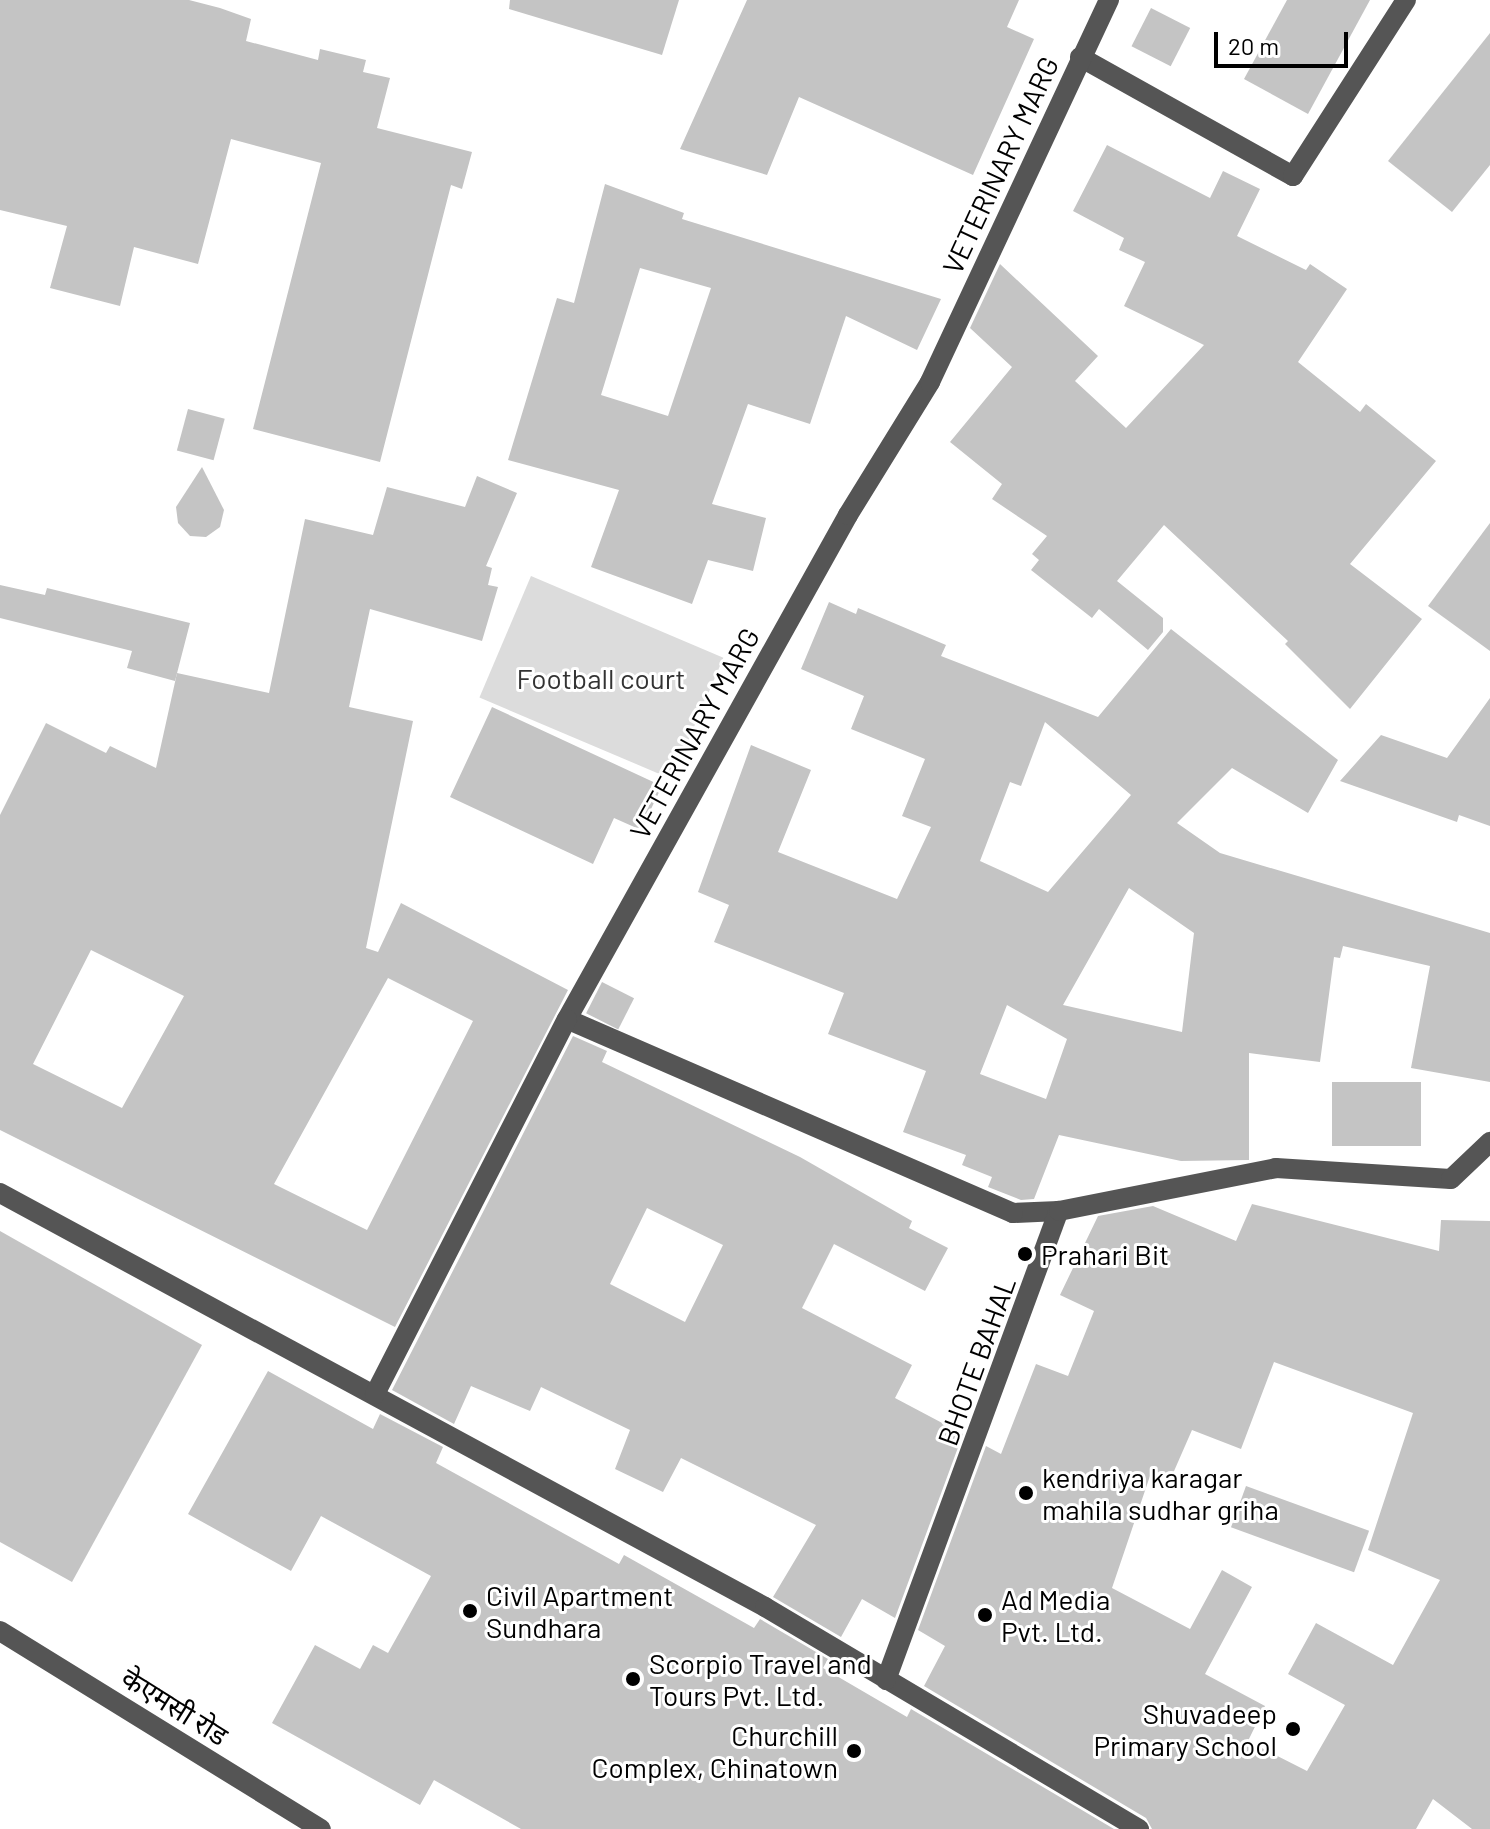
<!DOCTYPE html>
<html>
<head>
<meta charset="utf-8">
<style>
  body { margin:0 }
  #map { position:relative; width:1490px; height:1829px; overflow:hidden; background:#fff; font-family:Barlow,"Noto Sans Devanagari",sans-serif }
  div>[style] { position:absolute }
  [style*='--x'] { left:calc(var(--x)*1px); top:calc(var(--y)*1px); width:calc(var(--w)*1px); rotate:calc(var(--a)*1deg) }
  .green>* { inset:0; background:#dcdcdc; transform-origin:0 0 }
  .building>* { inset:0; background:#c4c4c4; transform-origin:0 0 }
  .minor>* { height:20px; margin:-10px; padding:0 10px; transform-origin:10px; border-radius:10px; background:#555 }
  .dots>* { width:22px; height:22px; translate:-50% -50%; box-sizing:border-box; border:4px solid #fff; border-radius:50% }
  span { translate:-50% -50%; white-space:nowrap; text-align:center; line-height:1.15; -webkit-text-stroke:6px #fff; paint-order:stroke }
  .street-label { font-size:28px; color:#000 }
  .park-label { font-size:28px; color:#333 }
  .poi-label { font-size:28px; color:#000 }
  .left { translate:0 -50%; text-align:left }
  .right { translate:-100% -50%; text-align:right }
  .scale { position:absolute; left:1214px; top:32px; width:134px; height:36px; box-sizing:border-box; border:4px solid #000; border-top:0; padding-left:10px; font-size:24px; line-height:28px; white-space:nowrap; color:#000; -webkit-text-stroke:6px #fff; paint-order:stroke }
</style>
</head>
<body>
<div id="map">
  <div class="green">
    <i style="left:531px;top:576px;width:209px;height:132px;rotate:23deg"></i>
  </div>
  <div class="building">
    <i style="clip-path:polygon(0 0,189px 0,220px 8px,251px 19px,246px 41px,318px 60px,320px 49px,366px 60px,363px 72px,390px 78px,377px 128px,472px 152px,462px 189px,451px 185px,380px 462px,253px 429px,321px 163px,231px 139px,198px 264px,134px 247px,120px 306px,50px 288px,67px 226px,0 210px)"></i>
    <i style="clip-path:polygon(510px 0,679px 0,662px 55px,509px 9px)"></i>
    <i style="clip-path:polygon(747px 0,1019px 0,1007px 27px,1034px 39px,973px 175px,799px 97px,767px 175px,680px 149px)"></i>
    <i style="clip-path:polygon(1287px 0,1370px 0,1308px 114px,1244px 79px)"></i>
    <i style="left:1151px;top:8px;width:44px;height:43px;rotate:27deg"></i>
    <i style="clip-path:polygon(1490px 33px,1490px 165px,1452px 212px,1388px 161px)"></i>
    <i style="clip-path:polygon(1107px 145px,1210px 198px,1223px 171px,1260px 189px,1237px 236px,1306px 270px,1310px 264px,1347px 289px,1298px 362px,1360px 412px,1366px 404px,1436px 461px,1350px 564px,1422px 619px,1350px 709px,1285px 644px,1288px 641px,1164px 525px,1117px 581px,1163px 618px,1163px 632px,1148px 650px,1099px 609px,1092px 618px,1031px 570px,1039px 560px,1032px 554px,1047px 536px,992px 499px,1002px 484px,950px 442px,1012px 367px,970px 328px,1000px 264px,1098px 356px,1075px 381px,1126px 428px,1204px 345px,1124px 306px,1145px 262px,1119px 250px,1124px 238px,1073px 211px)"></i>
    <i style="clip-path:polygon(evenodd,605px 184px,684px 213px,682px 219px,941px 299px,917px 350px,846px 316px,810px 424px,748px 404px,712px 504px,766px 518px,753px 571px,708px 560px,692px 604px,591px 567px,619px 490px,508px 460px,557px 298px,574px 303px,605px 184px,640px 268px,711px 288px,668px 416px,601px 395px,640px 268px)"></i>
    <i style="left:188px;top:409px;width:38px;height:43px;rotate:15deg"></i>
    <i style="clip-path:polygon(202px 467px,224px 510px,220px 527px,206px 537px,190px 536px,178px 523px,176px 507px)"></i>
    <i style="clip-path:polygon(evenodd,477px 476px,517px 493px,486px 566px,492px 568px,488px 585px,498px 587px,482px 641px,370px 609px,349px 707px,413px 721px,366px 948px,378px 952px,401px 903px,568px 990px,395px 1327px,0 1130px,0 815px,46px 723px,106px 753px,110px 746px,156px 768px,177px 673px,269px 693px,305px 519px,373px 535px,387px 487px,465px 507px,477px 476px,91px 950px,184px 996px,122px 1108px,33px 1064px,91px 950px,477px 476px,388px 978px,473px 1021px,367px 1230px,274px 1184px,388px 978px)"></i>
    <i style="clip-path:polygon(1490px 523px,1490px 651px,1428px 606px)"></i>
    <i style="clip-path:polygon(0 585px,45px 595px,47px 588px,190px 623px,175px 681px,127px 668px,132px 651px,0 618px)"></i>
    <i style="clip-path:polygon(evenodd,829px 602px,856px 614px,858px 608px,946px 645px,941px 656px,1098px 717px,1171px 629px,1338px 760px,1308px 813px,1232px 768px,1177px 823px,1220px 853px,1490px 933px,1490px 1082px,1411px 1068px,1430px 966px,1343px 946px,1340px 958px,1334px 957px,1320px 1062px,1249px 1053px,1249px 1160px,1181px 1161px,1059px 1135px,1034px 1199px,1021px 1200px,988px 1187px,992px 1177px,962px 1165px,966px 1155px,903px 1132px,926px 1071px,828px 1034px,844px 993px,714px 942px,729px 905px,698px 892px,751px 745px,811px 770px,778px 852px,897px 899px,931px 827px,902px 816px,925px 759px,851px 729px,864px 696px,801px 669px,829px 602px,1045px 722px,1131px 795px,1048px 892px,980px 861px,1010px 782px,1021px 786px,1045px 722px,829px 602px,1129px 888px,1194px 933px,1182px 1032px,1063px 1005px,1129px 888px,829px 602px,1007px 1005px,1067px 1039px,1046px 1099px,980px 1074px,1007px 1005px)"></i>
    <i style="clip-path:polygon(1490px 698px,1490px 826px,1459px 815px,1457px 822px,1340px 781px,1381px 735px,1447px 758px)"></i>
    <i style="clip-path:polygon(492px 707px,662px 786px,641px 830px,614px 818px,593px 864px,450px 797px)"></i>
    <i style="left:602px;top:982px;width:36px;height:35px;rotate:27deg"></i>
    <i style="clip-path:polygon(evenodd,573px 1036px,607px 1051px,602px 1062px,800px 1157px,912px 1221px,909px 1228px,948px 1248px,925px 1291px,834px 1244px,802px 1308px,912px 1365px,895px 1398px,963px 1434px,895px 1618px,862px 1599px,841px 1637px,773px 1597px,816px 1525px,681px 1458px,663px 1492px,615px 1469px,630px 1430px,541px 1387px,530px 1411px,471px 1386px,454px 1424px,392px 1390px,573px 1036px,647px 1208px,723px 1245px,685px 1322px,610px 1284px,647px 1208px)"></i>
    <i style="left:1332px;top:1082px;width:89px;height:64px"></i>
    <i style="clip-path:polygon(evenodd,1252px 1204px,1439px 1251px,1441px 1220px,1490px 1221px,1490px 1829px,1472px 1829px,1433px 1799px,1416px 1829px,1152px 1829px,1146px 1818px,924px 1686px,945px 1646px,918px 1630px,986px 1446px,1001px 1454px,1036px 1364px,1068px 1376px,1094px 1311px,1060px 1295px,1098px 1216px,1153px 1206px,1236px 1241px,1252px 1204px,1274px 1362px,1413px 1413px,1368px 1550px,1440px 1580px,1393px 1665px,1316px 1623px,1288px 1674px,1345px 1705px,1307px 1771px,1248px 1741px,1265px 1706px,1205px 1674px,1252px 1587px,1222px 1570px,1190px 1629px,1112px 1588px,1152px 1470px,1171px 1478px,1192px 1430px,1241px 1449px,1274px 1362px)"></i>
    <i style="clip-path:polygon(0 1231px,202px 1345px,72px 1582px,0 1542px)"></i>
    <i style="clip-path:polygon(268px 1371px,373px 1429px,380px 1414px,443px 1447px,436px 1463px,619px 1564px,624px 1555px,754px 1628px,760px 1619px,828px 1659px,823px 1668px,907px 1717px,911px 1709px,1114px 1829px,521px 1829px,434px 1780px,420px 1805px,272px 1723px,315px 1645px,360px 1669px,373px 1645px,388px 1653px,431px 1576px,321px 1516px,291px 1571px,188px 1514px)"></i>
    <i style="left:1246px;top:1486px;width:131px;height:44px;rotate:20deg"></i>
  </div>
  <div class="minor">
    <i style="--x:1080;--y:57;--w:244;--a:29.2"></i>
    <i style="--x:1293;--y:176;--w:209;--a:-57.3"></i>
    <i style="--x:0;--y:1193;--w:870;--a:28.42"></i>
    <i style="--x:765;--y:1607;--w:435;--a:30.7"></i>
    <i style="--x:1059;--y:1211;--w:46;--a:177.5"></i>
    <i style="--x:1013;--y:1213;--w:486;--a:-156.5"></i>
    <i style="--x:567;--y:1019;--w:577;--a:-60.86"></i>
    <i style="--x:848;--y:515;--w:156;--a:-58.3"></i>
    <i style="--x:930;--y:382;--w:422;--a:-64.9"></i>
    <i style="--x:375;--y:1394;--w:421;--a:-62.9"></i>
    <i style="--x:0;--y:1631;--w:377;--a:31.7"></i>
    <i style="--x:886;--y:1680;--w:500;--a:-69.8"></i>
    <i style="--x:1059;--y:1211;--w:221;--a:-11.2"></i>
    <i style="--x:1276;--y:1168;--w:175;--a:3.6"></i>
    <i style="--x:1451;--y:1179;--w:54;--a:-43.5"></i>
  </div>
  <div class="dots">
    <i style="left:1025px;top:1254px;background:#000"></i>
    <i style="left:1026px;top:1493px;background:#000"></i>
    <i style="left:470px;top:1611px;background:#000"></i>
    <i style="left:985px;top:1615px;background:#000"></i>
    <i style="left:633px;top:1679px;background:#000"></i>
    <i style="left:1293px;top:1729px;background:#000"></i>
    <i style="left:854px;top:1751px;background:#000"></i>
  </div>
  <div class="street-label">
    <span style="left:1000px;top:165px;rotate:-65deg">VETERINARY MARG</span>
    <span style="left:694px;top:733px;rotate:-61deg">VETERINARY MARG</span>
    <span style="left:976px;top:1361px;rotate:-70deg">BHOTE BAHAL</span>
    <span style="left:175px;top:1706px;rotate:32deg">केएमसी रोड</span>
  </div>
  <div class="park-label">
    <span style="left:601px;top:678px">Football court</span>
  </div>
  <div class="poi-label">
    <span class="left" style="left:1041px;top:1254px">Prahari Bit</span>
    <span class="left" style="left:1042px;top:1493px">kendriya karagar<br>mahila sudhar griha</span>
    <span class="left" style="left:486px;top:1611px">Civil Apartment<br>Sundhara</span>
    <span class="left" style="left:1001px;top:1615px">Ad Media<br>Pvt. Ltd.</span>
    <span class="left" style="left:649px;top:1679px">Scorpio Travel and<br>Tours Pvt. Ltd.</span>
    <span class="right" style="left:1277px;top:1729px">Shuvadeep<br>Primary School</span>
    <span class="right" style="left:838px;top:1751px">Churchill<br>Complex, Chinatown</span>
  </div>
  <div class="scale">20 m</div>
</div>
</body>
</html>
